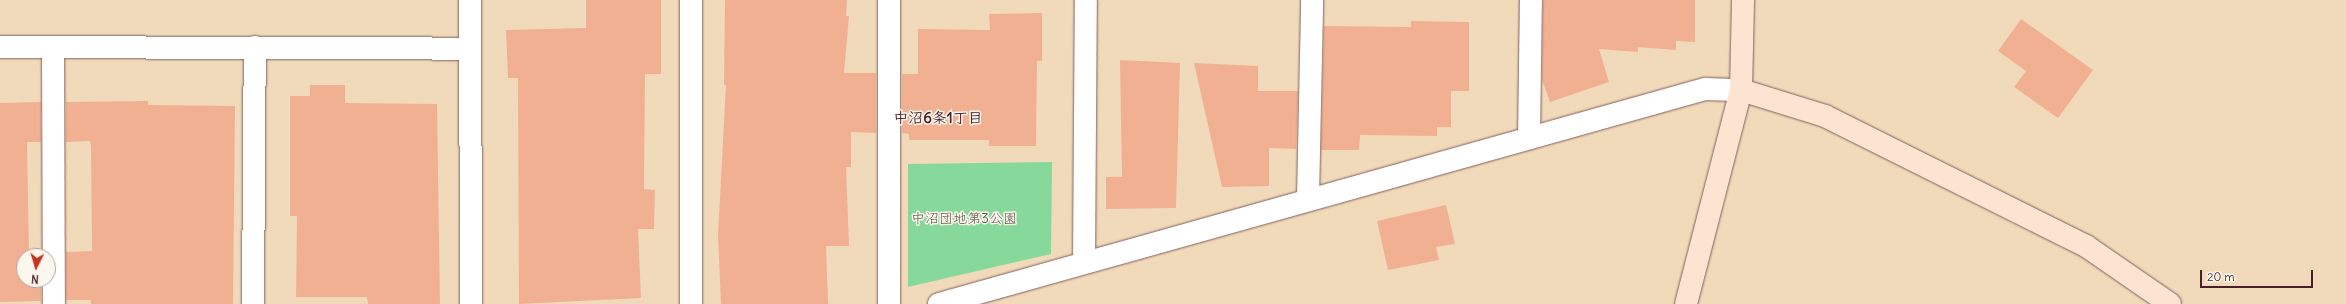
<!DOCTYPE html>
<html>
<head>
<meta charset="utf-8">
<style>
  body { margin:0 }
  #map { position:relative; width:2346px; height:304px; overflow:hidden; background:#f1daba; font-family:Delius,"Klee One",sans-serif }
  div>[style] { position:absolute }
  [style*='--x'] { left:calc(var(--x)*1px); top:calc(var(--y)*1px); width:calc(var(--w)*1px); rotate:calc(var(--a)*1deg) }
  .green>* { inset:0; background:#86d99a }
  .building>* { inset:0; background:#f2b092 }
  .roads { filter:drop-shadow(0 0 1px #84605d) drop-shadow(0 0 1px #84605d) }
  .street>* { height:22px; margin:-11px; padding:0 11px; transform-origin:11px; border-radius:11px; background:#fff }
  .secondary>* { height:22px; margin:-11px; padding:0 11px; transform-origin:11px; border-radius:11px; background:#fde4d1 }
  span { translate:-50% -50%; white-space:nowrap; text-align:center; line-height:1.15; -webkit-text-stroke:3px #fbf7ec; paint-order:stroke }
  .park-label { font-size:14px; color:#5c574c }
  .neighbourhood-label { font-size:15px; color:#4a1f2b; font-weight:700 }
  .north { position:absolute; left:16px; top:248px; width:40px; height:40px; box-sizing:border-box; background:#fbf7ec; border:1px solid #b4a19f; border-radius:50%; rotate:185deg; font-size:11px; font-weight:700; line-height:16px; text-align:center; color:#4a1f2b }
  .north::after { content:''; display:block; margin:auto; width:14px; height:18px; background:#c8321e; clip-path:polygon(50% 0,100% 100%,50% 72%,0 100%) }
  .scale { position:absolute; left:2200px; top:270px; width:113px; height:18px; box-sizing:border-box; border:2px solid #4a1f2b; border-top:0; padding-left:5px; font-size:12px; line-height:14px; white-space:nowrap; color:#4a1f2b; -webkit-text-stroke:3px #fbf7ec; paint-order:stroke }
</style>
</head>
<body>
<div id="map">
  <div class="green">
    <i style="clip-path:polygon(1052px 162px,1051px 254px,908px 287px,908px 164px)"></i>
  </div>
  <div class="building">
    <i style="clip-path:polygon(586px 0,661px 0,661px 74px,645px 74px,644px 189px,655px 190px,654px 229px,638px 229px,641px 298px,519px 304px,518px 78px,508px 78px,506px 30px,586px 28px)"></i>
    <i style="clip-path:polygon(725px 0,847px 0,846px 16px,849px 16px,844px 73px,876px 73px,876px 133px,851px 132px,851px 167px,846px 167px,849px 246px,826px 246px,828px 304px,721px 304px,718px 235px,726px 85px,724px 85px)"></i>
    <i style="clip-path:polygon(1543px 0,1695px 0,1695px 42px,1676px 41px,1676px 50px,1638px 47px,1638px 52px,1599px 49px,1609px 82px,1550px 102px,1542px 80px)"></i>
    <i style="clip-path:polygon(1042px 13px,1042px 61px,1037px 61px,1036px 146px,989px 146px,989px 140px,909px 140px,909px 134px,902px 133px,902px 74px,918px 74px,918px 29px,990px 30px,989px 14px)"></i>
    <i style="clip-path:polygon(2021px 19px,2093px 70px,2058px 118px,2014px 87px,2026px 71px,1998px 51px)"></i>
    <i style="clip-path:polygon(1411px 21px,1469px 22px,1469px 91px,1451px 91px,1451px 127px,1437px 127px,1437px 136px,1360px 135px,1359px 150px,1321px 150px,1324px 26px,1411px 27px)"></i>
    <i style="clip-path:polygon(1120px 60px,1180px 63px,1176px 208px,1106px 209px,1106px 177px,1122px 177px)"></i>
    <i style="clip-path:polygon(1194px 63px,1258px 66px,1258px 91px,1298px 91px,1296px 149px,1269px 148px,1269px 186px,1222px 187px)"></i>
    <i style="clip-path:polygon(310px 85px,345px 85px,345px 103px,437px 104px,440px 304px,368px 304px,367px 297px,296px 297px,297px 216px,290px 216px,290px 96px,310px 96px)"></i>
    <i style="clip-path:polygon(148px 101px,148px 105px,235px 106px,233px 304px,91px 304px,91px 300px,66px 300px,66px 252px,92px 251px,91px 146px,90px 141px,66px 142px,66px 102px)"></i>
    <i style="clip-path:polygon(41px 102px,41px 142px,27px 142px,29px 253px,41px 252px,41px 256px,24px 256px,24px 280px,41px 280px,41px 301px,0 302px,0 103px)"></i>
    <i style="clip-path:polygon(1446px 205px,1455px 244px,1436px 247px,1439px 260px,1388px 270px,1377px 221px)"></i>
  </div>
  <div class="roads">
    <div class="street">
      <i style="--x:470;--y:0;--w:304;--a:89.8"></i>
      <i style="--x:691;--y:0;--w:304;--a:90"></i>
      <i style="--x:889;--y:0;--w:304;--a:90"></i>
      <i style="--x:0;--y:47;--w:470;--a:0.2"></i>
      <i style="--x:53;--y:47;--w:257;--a:89.8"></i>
      <i style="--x:1529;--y:138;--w:138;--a:-89.2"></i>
      <i style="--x:1308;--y:199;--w:199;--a:-88.8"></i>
      <i style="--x:1084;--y:262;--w:262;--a:-89.6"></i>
      <i style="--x:253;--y:304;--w:257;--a:-89.6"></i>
      <i style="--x:939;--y:304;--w:796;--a:-15.68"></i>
      <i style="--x:1705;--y:89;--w:36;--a:2"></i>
    </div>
    <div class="secondary">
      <i style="--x:1741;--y:90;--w:88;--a:17.2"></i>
      <i style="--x:1825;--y:116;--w:292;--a:26.5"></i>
      <i style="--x:2086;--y:246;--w:102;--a:34.6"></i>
      <i style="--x:1686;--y:304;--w:221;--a:-75.6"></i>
      <i style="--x:1741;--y:90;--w:90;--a:-88.7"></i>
    </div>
  </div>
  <div class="park-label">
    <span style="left:964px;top:218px">中沼団地第3公園</span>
  </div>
  <div class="neighbourhood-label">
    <span style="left:938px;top:118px">中沼6条1丁目</span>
  </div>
  <div class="north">N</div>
  <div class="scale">20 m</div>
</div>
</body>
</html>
